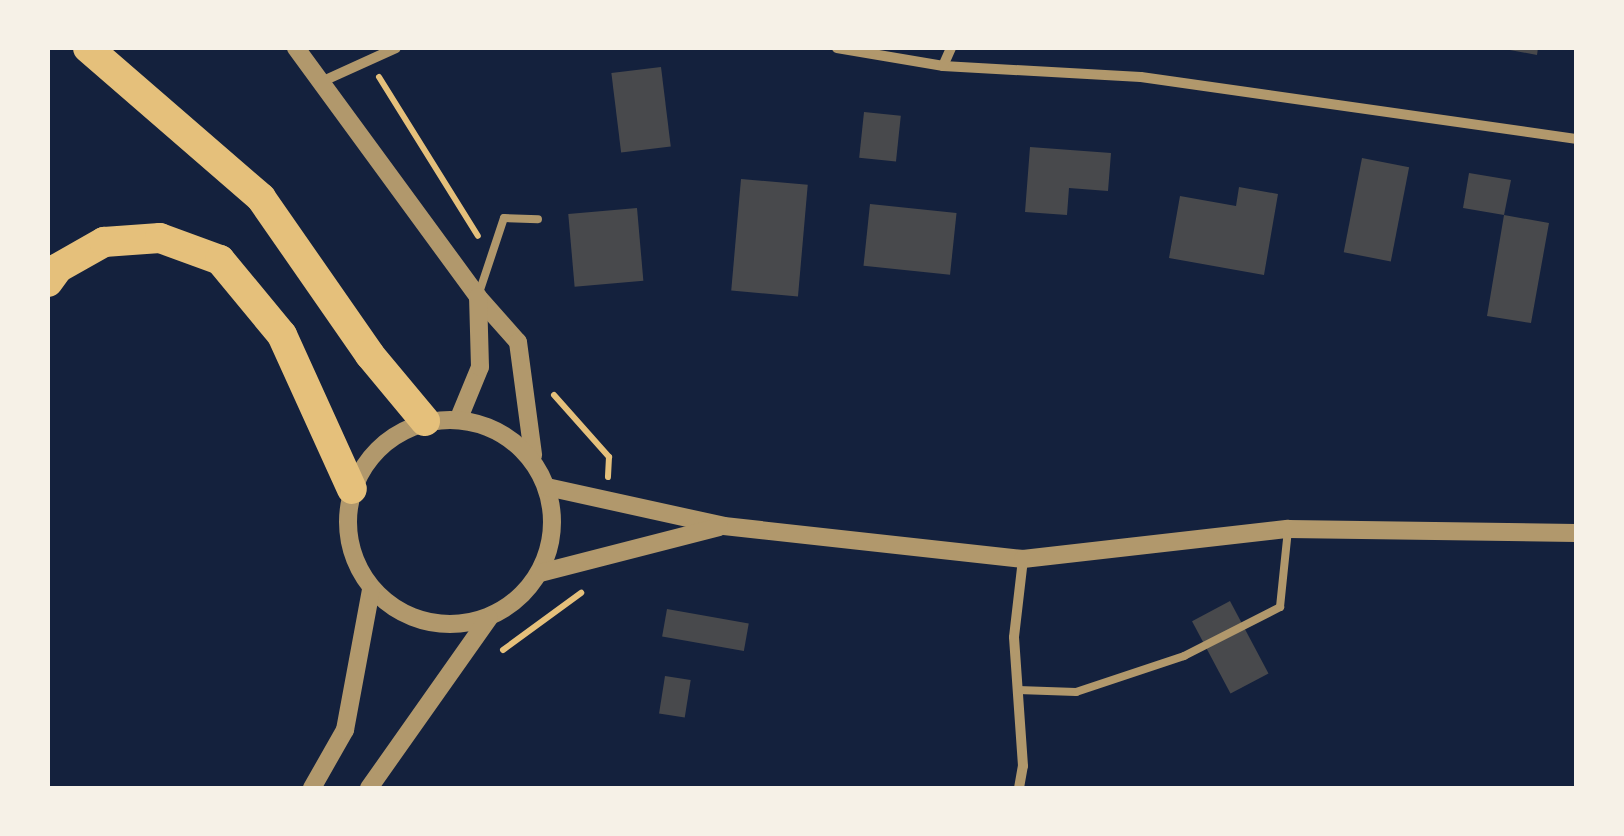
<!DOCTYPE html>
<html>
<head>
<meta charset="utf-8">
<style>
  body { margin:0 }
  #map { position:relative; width:1624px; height:836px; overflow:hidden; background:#14213d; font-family:Georgia,serif }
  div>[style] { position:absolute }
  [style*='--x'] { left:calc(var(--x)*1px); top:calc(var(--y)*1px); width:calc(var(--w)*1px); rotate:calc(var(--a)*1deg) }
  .building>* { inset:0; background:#48494c; transform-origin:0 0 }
  .path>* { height:6px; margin:-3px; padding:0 3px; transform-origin:3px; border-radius:3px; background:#e5c07b }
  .service>* { height:8px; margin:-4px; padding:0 4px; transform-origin:4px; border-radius:4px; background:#b1986c }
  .minor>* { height:10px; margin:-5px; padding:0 5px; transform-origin:5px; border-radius:5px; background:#b1986c }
  .tertiary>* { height:18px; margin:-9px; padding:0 9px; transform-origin:9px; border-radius:9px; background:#b1986c }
  .tertiary>.ring { margin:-9px; padding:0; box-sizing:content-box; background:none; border:18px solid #b1986c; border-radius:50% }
  .motorway>* { height:30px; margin:-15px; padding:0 15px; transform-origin:15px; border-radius:15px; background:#e5c07b }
  span { translate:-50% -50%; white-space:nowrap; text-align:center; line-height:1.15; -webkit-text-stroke:8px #f6f1e7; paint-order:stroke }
  .frame { position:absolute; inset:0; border:50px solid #f6f1e7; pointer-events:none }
</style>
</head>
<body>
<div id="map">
  <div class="building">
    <i style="clip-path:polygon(1499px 48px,1538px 48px,1537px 55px)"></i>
    <i style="left:661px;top:67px;width:80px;height:50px;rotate:83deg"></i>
    <i style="left:864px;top:112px;width:37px;height:46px;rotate:6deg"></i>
    <i style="clip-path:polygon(1030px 147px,1111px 153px,1108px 191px,1069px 188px,1067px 215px,1025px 212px)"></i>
    <i style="left:1362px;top:158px;width:48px;height:96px;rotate:11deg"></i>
    <i style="clip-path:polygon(1469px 173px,1511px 180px,1504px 215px,1549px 223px,1531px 323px,1487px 316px,1504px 215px,1463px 208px)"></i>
    <i style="left:741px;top:179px;width:67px;height:112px;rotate:5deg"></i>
    <i style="clip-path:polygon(1239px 187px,1278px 194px,1264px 275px,1169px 258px,1180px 196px,1236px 206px)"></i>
    <i style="left:870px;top:204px;width:87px;height:62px;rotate:6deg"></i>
    <i style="left:637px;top:208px;width:73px;height:69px;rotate:85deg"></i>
    <i style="left:1230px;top:601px;width:82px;height:43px;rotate:62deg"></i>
    <i style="left:667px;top:609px;width:83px;height:28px;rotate:10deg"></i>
    <i style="left:665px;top:676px;width:26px;height:38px;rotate:9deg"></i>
  </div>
  <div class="path">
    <i style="--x:379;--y:77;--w:187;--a:58.1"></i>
    <i style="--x:554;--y:395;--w:83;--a:48.4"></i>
    <i style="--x:609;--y:457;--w:20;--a:93"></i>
    <i style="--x:503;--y:650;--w:97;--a:-36.2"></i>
  </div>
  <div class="service">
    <i style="--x:479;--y:293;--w:79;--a:-71.6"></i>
    <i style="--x:504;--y:218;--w:34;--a:2"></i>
    <i style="--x:1018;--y:690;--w:58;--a:2"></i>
    <i style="--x:1076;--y:692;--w:114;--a:-18.4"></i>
    <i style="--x:1184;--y:656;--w:108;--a:-27"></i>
    <i style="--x:1280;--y:607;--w:78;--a:-84.1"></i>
  </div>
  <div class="minor">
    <i style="--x:837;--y:48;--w:108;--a:9.6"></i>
    <i style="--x:943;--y:66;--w:198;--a:3.2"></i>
    <i style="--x:1141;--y:77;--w:439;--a:8.1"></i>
    <i style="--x:943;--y:66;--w:20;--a:-66"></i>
    <i style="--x:321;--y:82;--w:82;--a:-24.4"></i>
    <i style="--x:1019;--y:788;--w:22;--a:-80"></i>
    <i style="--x:1023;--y:766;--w:129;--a:-94"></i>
    <i style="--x:1014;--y:637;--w:79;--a:-83.4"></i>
  </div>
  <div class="tertiary">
    <i style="--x:296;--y:48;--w:308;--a:53.8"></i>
    <i style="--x:478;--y:297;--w:60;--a:48.4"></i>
    <i style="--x:518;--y:342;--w:114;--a:82.4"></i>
    <i style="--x:459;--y:418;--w:55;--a:-67.6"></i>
    <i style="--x:480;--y:367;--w:70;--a:-91.6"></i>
    <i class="ring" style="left:348px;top:420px;width:186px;height:186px"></i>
    <i style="--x:547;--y:487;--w:181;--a:12.4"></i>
    <i style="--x:724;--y:526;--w:301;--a:6.3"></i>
    <i style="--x:1023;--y:559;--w:267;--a:-6.5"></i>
    <i style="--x:1288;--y:529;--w:288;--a:0.8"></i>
    <i style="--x:540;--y:573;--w:185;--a:-14.4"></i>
    <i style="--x:312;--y:788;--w:67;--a:-60.4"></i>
    <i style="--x:345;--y:730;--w:142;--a:-79.5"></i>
    <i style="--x:369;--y:788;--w:208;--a:-54.8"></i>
  </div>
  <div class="motorway">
    <i style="--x:88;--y:48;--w:229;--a:40.9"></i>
    <i style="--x:261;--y:198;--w:191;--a:55.2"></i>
    <i style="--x:370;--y:355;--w:86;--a:50.2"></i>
    <i style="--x:48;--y:282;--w:17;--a:-54"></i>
    <i style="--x:58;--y:268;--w:53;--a:-29.5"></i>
    <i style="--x:104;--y:242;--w:56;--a:-4.1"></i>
    <i style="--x:160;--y:238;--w:64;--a:20.1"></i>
    <i style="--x:220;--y:260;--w:97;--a:50.4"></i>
    <i style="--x:282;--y:335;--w:169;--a:65.6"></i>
  </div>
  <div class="frame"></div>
</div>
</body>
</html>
